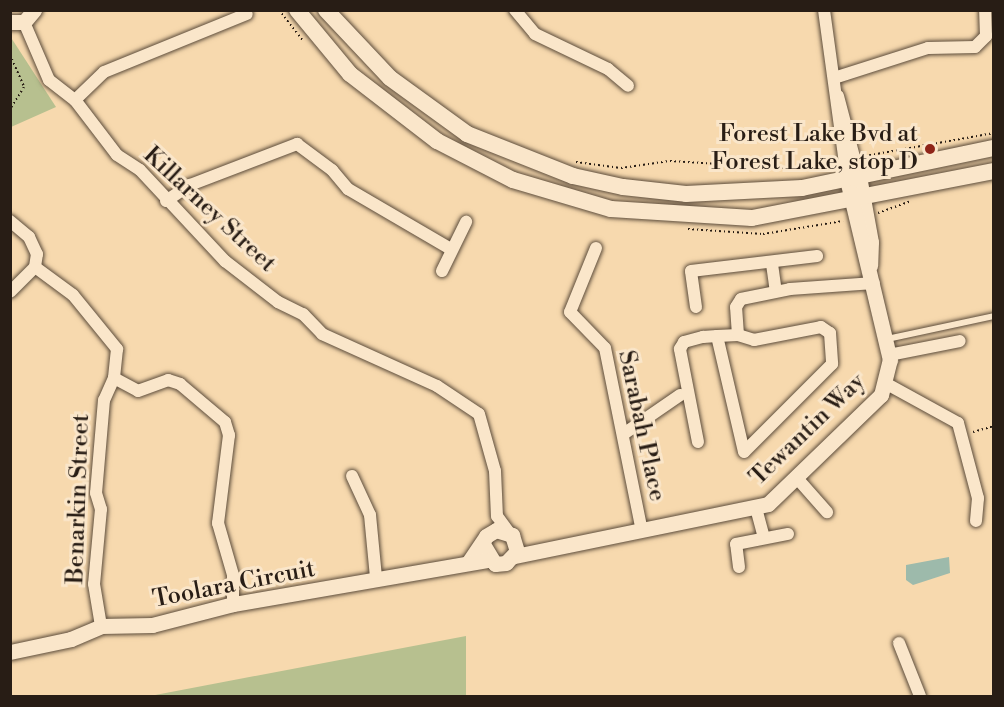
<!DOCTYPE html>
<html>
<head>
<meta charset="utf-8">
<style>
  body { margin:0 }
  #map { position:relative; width:1004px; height:707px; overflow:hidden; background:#f7d9ae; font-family:"Libre Bodoni",serif }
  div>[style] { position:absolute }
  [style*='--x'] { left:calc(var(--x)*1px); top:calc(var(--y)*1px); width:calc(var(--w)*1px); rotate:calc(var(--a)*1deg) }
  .green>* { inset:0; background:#b7c08f }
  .water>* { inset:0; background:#9dbaab }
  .path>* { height:2px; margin-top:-1px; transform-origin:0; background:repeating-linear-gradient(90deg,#281d15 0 1.5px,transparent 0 4.5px) }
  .roads { filter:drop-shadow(0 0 2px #5c4c3b) drop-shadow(0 0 2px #5c4c3b) }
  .service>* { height:6px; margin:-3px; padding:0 3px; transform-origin:3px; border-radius:3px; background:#fae6ca }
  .minor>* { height:12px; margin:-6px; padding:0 6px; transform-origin:6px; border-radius:6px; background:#fae6ca }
  .tertiary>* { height:15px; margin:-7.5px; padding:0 7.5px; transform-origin:7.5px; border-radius:7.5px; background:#fae6ca }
  .secondary>* { height:16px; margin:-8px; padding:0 8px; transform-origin:8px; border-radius:8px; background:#fae6ca }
  .dots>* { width:16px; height:16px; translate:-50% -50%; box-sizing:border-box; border:3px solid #fae6ca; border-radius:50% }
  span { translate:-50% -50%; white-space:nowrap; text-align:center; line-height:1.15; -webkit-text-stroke:6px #fae6ca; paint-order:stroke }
  .poi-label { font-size:24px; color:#281d15 }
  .right { translate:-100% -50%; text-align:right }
  .street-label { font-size:24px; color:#281d15 }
  .frame { position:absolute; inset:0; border:12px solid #281d15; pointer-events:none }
</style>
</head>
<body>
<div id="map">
  <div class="green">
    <i style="clip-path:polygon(10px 36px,56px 107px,11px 127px,10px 127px)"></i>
    <i style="clip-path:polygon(466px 636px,466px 696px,150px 696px)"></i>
  </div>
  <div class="water">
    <i style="clip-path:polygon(949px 557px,950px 573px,913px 585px,906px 580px,906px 565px)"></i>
  </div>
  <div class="path">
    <i style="--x:279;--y:10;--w:39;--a:52"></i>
    <i style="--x:10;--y:55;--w:35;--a:66"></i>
    <i style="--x:24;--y:87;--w:26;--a:122"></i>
    <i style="--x:865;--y:156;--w:131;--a:-10.1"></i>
    <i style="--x:576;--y:162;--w:45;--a:7.6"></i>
    <i style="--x:621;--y:168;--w:49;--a:-8.1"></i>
    <i style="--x:670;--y:161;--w:129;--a:3.5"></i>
    <i style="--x:799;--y:169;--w:35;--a:-10"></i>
    <i style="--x:878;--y:213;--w:33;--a:-20"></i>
    <i style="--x:688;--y:229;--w:75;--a:3.8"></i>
    <i style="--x:763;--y:234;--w:81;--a:-9.2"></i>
    <i style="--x:973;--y:432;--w:22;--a:-16"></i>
  </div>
  <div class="roads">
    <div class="service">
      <i style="--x:887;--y:339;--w:109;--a:-12.1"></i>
    </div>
    <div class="minor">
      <i style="--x:515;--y:10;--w:31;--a:50"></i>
      <i style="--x:535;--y:34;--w:81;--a:25.6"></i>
      <i style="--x:608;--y:69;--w:26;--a:40"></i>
      <i style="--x:824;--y:10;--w:171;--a:82.2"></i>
      <i style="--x:24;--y:22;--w:63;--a:66.7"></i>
      <i style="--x:49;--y:80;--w:33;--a:38"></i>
      <i style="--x:75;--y:100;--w:69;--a:52.6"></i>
      <i style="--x:117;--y:155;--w:27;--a:33"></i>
      <i style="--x:140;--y:170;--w:125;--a:47"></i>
      <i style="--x:225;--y:261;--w:67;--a:37.7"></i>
      <i style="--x:278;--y:302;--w:28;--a:26"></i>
      <i style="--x:303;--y:314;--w:28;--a:46"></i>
      <i style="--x:322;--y:334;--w:126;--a:24.3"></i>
      <i style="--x:437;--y:386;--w:50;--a:33.7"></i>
      <i style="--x:479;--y:414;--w:59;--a:74.3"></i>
      <i style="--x:495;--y:471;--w:45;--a:87.5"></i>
      <i style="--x:497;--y:516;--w:19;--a:54"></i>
      <i style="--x:834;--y:78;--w:99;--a:-17.7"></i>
      <i style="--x:928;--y:48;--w:47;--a:-1.2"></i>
      <i style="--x:975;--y:47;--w:16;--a:-45"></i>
      <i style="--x:986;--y:36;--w:26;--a:-92"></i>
      <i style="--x:838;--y:96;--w:83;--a:75.3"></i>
      <i style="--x:75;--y:100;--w:40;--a:-44"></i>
      <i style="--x:104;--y:72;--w:154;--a:-22.1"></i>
      <i style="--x:166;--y:201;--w:29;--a:-34"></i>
      <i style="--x:190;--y:185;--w:115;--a:-21"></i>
      <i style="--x:297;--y:144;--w:44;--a:36.6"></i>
      <i style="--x:332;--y:170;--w:25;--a:50"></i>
      <i style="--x:348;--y:189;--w:117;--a:30.3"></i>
      <i style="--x:10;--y:221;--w:25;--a:40"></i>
      <i style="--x:29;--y:237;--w:19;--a:65"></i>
      <i style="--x:37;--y:254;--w:13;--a:99"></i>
      <i style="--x:35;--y:267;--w:35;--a:135"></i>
      <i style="--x:596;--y:248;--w:69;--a:112.1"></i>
      <i style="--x:570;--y:312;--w:50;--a:45.8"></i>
      <i style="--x:605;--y:348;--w:182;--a:78.6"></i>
      <i style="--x:772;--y:264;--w:27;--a:82"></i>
      <i style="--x:35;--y:267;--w:47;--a:36.4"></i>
      <i style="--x:73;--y:295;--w:70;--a:50.8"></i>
      <i style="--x:117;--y:349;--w:29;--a:96"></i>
      <i style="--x:114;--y:378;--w:24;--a:114"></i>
      <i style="--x:104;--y:400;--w:93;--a:94.9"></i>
      <i style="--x:96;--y:493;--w:17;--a:73"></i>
      <i style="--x:101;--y:509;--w:75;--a:95.3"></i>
      <i style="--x:94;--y:584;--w:43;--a:80.5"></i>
      <i style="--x:442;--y:271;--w:55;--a:-63.9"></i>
      <i style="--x:696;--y:307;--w:36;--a:-98"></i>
      <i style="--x:691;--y:271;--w:127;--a:-6.8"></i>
      <i style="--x:738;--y:335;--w:28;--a:-94"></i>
      <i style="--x:736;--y:307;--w:9;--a:-58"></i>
      <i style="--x:741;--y:299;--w:50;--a:-11.5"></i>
      <i style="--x:790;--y:289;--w:84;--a:-4.1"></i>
      <i style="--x:889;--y:355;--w:72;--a:-11.2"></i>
      <i style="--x:114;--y:378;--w:27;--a:28"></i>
      <i style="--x:138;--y:391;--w:32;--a:-20"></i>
      <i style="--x:168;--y:380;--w:13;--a:18"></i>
      <i style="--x:180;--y:384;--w:59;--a:40.2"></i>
      <i style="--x:225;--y:422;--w:14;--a:73"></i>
      <i style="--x:229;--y:435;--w:89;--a:97.1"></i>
      <i style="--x:218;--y:523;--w:54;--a:73.9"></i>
      <i style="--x:233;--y:575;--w:29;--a:90"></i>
      <i style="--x:887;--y:384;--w:81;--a:28.8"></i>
      <i style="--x:958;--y:423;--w:78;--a:75.1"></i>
      <i style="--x:978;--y:498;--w:23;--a:95"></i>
      <i style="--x:625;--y:433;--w:67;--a:-34.6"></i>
      <i style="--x:698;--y:442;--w:95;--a:-101"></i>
      <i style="--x:680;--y:349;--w:8;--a:-60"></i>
      <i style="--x:684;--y:342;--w:20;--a:-15"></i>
      <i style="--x:703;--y:337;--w:14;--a:-4"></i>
      <i style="--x:717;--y:336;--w:21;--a:-3"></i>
      <i style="--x:738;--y:335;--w:17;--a:17"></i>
      <i style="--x:754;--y:340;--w:68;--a:-11"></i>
      <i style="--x:821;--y:327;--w:11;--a:34"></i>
      <i style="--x:830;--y:333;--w:31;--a:86"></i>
      <i style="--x:832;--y:364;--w:124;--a:135"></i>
      <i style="--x:744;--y:452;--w:119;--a:-103.1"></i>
      <i style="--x:352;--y:476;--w:43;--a:65.2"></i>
      <i style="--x:370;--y:515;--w:62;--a:84.5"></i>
      <i style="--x:796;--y:477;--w:47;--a:48.5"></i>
      <i style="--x:756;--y:508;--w:30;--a:75"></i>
      <i style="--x:739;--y:567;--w:23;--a:-97"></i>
      <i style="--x:736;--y:544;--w:53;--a:-10.9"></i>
      <i style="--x:899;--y:643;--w:57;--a:68.4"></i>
    </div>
    <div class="tertiary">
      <i style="--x:10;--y:22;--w:14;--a:0"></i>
      <i style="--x:24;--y:22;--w:16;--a:-50"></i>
      <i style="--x:859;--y:176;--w:67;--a:79.7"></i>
      <i style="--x:871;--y:242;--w:23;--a:92"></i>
      <i style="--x:515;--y:556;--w:258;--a:-11.6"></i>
      <i style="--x:768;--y:504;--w:157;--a:-44"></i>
      <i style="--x:881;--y:395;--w:36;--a:-76"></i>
      <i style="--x:890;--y:360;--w:186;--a:-103.4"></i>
      <i style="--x:468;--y:563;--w:32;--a:-56"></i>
      <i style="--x:486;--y:536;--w:12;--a:-31"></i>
      <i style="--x:496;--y:530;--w:17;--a:17"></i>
      <i style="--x:512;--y:535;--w:17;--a:73"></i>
      <i style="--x:517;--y:551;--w:16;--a:133"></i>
      <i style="--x:506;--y:563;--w:11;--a:175"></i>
      <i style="--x:495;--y:564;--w:23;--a:-121"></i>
      <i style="--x:10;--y:652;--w:62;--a:-12"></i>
      <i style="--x:71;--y:639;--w:33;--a:-23"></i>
      <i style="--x:101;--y:626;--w:51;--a:-1.1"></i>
      <i style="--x:152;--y:625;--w:84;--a:-14.5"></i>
      <i style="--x:233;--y:604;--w:259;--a:-9.8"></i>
    </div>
    <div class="secondary">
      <i style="--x:297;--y:10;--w:83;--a:50.4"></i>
      <i style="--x:350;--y:74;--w:110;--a:37.6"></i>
      <i style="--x:437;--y:141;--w:85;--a:27.2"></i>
      <i style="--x:513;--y:180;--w:102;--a:16.5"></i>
      <i style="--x:611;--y:209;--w:141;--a:3.7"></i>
      <i style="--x:752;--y:218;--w:247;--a:-11"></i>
      <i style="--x:326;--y:10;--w:93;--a:46.7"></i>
      <i style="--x:390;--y:78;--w:95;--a:36"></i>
      <i style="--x:467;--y:134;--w:114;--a:21.6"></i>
      <i style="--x:573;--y:176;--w:51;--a:12.4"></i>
      <i style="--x:623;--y:187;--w:63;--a:6.3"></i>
      <i style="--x:686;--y:194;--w:116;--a:-3"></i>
      <i style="--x:802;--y:188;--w:196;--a:-11.8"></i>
    </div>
  </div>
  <div class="dots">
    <i style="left:930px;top:149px;background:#8f2418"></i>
  </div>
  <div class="poi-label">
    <span class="right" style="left:918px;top:149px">Forest Lake Bvd at<br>Forest Lake, stop D</span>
  </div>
  <div class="street-label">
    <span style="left:209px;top:210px;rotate:43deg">Killarney Street</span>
    <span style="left:641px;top:426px;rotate:78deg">Sarabah Place</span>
    <span style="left:808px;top:430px;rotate:-44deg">Tewantin Way</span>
    <span style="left:79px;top:499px;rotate:-88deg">Benarkin Street</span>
    <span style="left:234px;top:585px;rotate:-11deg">Toolara Circuit</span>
  </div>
  <div class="frame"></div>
</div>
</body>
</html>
